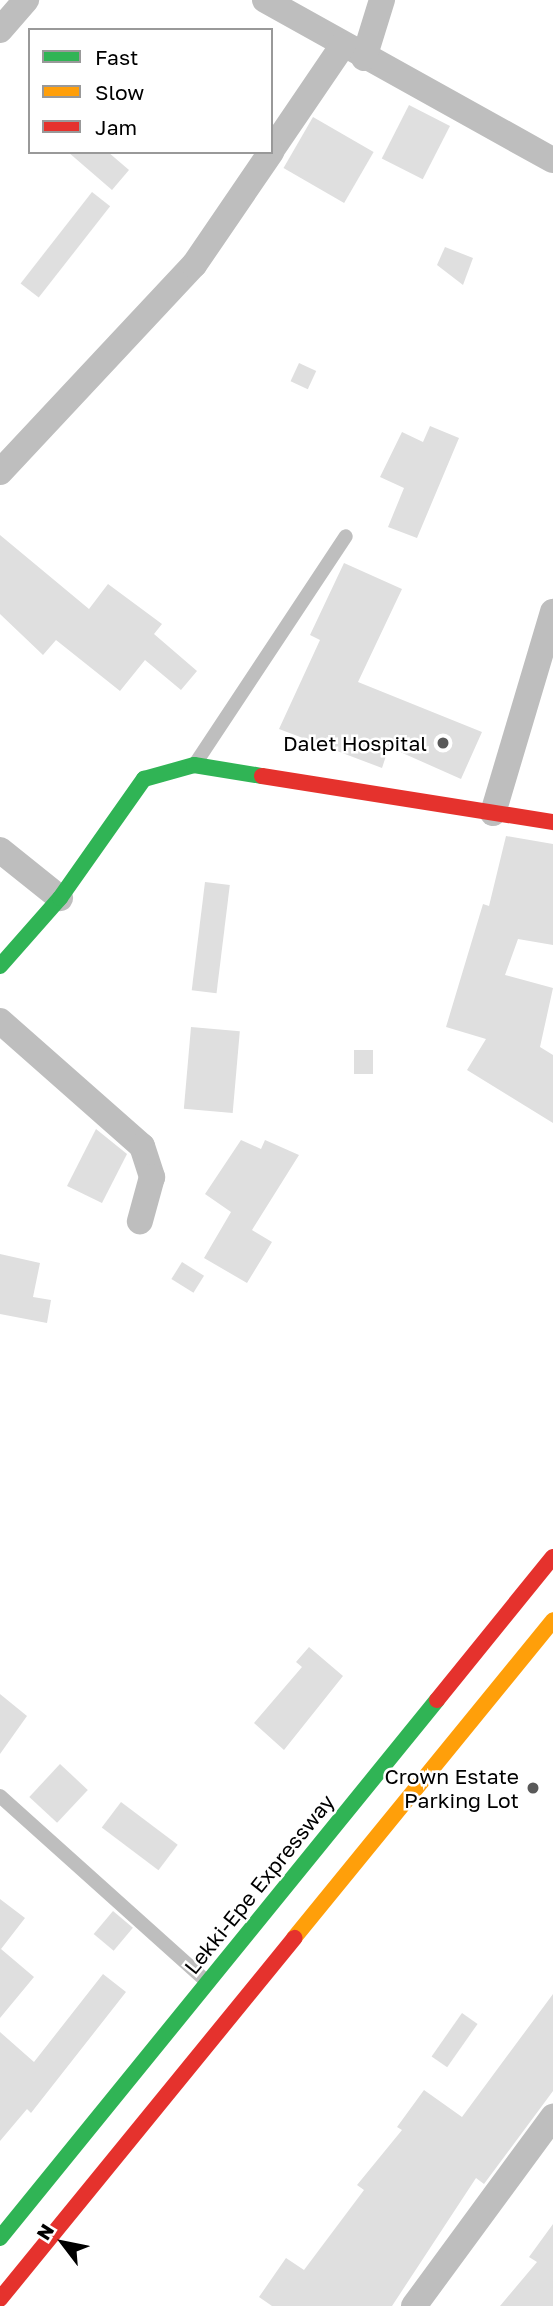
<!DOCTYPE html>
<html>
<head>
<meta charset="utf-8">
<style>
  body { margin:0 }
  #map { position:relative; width:553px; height:2306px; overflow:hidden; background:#fff; font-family:"Golos Text",sans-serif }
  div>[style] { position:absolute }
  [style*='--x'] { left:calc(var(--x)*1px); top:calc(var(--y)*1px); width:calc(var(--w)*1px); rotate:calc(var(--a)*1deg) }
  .building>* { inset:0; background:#dfdfdf; transform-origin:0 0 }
  .lane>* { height:14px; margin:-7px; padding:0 7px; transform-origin:7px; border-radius:7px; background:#bebebe }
  .street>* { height:26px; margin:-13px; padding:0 13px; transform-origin:13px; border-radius:13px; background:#bebebe }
  .fast>* { height:16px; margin:-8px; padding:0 8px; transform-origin:8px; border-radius:8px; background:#30b455 }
  .slow>* { height:16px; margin:-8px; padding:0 8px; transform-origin:8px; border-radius:8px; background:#ff9f0a }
  .jam>* { height:16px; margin:-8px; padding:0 8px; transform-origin:8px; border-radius:8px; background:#e5322d }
  .dots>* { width:19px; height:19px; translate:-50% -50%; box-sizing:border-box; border:4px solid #fff; border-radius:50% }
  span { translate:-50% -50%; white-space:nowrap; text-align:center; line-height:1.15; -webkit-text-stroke:5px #fff; paint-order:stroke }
  .poi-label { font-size:21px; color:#000 }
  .right { translate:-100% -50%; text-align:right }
  .street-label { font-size:21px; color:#000 }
  .legend { position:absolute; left:28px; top:28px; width:245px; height:126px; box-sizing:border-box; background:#fff; border:2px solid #999; margin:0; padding:9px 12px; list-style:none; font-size:21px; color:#000 }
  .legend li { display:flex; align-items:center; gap:14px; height:35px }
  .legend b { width:35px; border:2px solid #999 }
  .north { position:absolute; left:28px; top:2208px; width:70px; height:70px; -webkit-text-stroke:5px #fff; paint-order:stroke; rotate:302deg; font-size:19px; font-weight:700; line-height:28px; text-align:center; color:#000 }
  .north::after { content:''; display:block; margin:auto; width:24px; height:32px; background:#000; clip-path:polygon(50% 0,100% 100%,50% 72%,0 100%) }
</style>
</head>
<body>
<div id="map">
  <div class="building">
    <i style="left:409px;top:105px;width:46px;height:60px;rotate:27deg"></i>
    <i style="left:313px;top:117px;width:70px;height:59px;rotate:30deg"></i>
    <i style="clip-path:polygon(68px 152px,108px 152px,129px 170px,112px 190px)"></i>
    <i style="left:92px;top:192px;width:23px;height:116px;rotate:38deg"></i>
    <i style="clip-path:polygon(445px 247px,473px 258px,463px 285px,437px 265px)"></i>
    <i style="left:299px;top:363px;width:19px;height:20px;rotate:25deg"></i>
    <i style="clip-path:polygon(430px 426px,459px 438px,417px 538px,388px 527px,404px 488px,380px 477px,402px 432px,423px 442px)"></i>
    <i style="clip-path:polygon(0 535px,89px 609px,108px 584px,162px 624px,154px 634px,197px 671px,181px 690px,145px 660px,120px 691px,56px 640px,43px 655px,0 614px)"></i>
    <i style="clip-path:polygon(344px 563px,402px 589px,358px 682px,482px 732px,461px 779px,389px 747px,382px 768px,279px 729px,320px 640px,310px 635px)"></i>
    <i style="clip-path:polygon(506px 836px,553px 844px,553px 945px,518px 939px,505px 975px,553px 988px,540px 1047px,553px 1055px,553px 1123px,467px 1070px,486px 1039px,446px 1027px,483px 904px,489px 906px)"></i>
    <i style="left:205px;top:882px;width:25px;height:109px;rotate:7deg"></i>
    <i style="left:191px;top:1027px;width:49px;height:82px;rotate:5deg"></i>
    <i style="left:373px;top:1050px;width:24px;height:19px;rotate:90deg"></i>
    <i style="clip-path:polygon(96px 1129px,127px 1154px,102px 1203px,67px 1186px)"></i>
    <i style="clip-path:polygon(241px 1140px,261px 1149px,265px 1140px,299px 1155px,252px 1230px,272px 1242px,247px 1283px,204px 1258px,231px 1212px,205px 1194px)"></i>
    <i style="clip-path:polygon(0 1254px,40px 1263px,33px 1297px,51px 1300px,47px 1323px,0 1314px)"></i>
    <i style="left:182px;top:1262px;width:26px;height:20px;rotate:32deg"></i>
    <i style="clip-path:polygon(309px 1647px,343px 1676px,284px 1750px,254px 1723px,302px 1667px,296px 1662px)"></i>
    <i style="clip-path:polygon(0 1694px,27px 1716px,0 1754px)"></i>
    <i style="left:60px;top:1764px;width:38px;height:45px;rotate:43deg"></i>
    <i style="left:121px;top:1802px;width:71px;height:32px;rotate:37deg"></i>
    <i style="clip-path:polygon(0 1899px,25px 1918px,1px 1949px,34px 1977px,0 2018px)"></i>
    <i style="left:113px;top:1911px;width:26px;height:30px;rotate:40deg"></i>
    <i style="clip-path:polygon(103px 1974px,126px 1992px,31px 2113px,27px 2109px,0 2141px,0 2032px,34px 2062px)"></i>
    <i style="clip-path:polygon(553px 1994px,553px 2091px,484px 2184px,476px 2178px,392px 2306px,272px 2306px,259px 2297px,286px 2258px,304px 2270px,364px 2190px,357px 2185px,402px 2130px,397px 2127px,424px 2090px,462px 2117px)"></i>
    <i style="left:462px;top:2013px;width:19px;height:53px;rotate:35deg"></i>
    <i style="clip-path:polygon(553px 2224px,553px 2306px,500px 2306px,537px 2262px,529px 2257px)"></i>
  </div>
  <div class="lane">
    <i style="--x:195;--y:764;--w:273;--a:-56.5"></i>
    <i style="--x:0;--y:1796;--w:277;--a:41.9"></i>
  </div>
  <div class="street">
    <i style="--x:265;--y:0;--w:329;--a:29.1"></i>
    <i style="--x:0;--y:30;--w:40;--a:-49"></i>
    <i style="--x:364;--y:58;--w:61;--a:-72.8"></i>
    <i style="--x:271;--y:151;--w:128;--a:-55.8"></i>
    <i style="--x:0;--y:472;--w:284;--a:-46.9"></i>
    <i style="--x:194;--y:265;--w:137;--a:-55.7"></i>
    <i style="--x:493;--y:813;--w:210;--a:-73.4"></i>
    <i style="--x:0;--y:850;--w:77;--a:38.7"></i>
    <i style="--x:0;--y:1021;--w:189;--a:41.4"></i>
    <i style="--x:142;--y:1146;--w:33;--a:72"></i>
    <i style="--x:152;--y:1177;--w:46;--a:105.3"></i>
    <i style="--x:414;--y:2306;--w:235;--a:-53.7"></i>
  </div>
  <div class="fast">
    <i style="--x:0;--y:966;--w:91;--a:-48.6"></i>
    <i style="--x:60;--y:898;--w:146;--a:-54.8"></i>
    <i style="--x:144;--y:779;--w:52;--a:-15.6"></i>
    <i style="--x:194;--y:765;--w:69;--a:9.2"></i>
    <i style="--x:0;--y:2238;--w:693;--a:-50.91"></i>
  </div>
  <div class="slow">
    <i style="--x:294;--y:1938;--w:410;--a:-50.8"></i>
  </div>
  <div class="jam">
    <i style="--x:262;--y:776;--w:295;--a:9"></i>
    <i style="--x:437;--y:1700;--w:184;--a:-51"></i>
    <i style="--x:0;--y:2299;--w:466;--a:-50.8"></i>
  </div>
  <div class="dots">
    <i style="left:443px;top:743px;background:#595959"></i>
    <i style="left:533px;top:1788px;background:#595959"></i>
  </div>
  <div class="poi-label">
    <span class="right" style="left:427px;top:743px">Dalet Hospital</span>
    <span class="right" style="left:519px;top:1788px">Crown Estate<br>Parking Lot</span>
  </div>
  <div class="street-label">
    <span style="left:259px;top:1884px;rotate:-51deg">Lekki-Epe Expressway</span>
  </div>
  <ul class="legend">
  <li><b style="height:9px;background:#30b455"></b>Fast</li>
  <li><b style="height:9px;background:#ff9f0a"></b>Slow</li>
  <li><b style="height:9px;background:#e5322d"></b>Jam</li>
  </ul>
  <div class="north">N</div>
</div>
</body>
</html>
